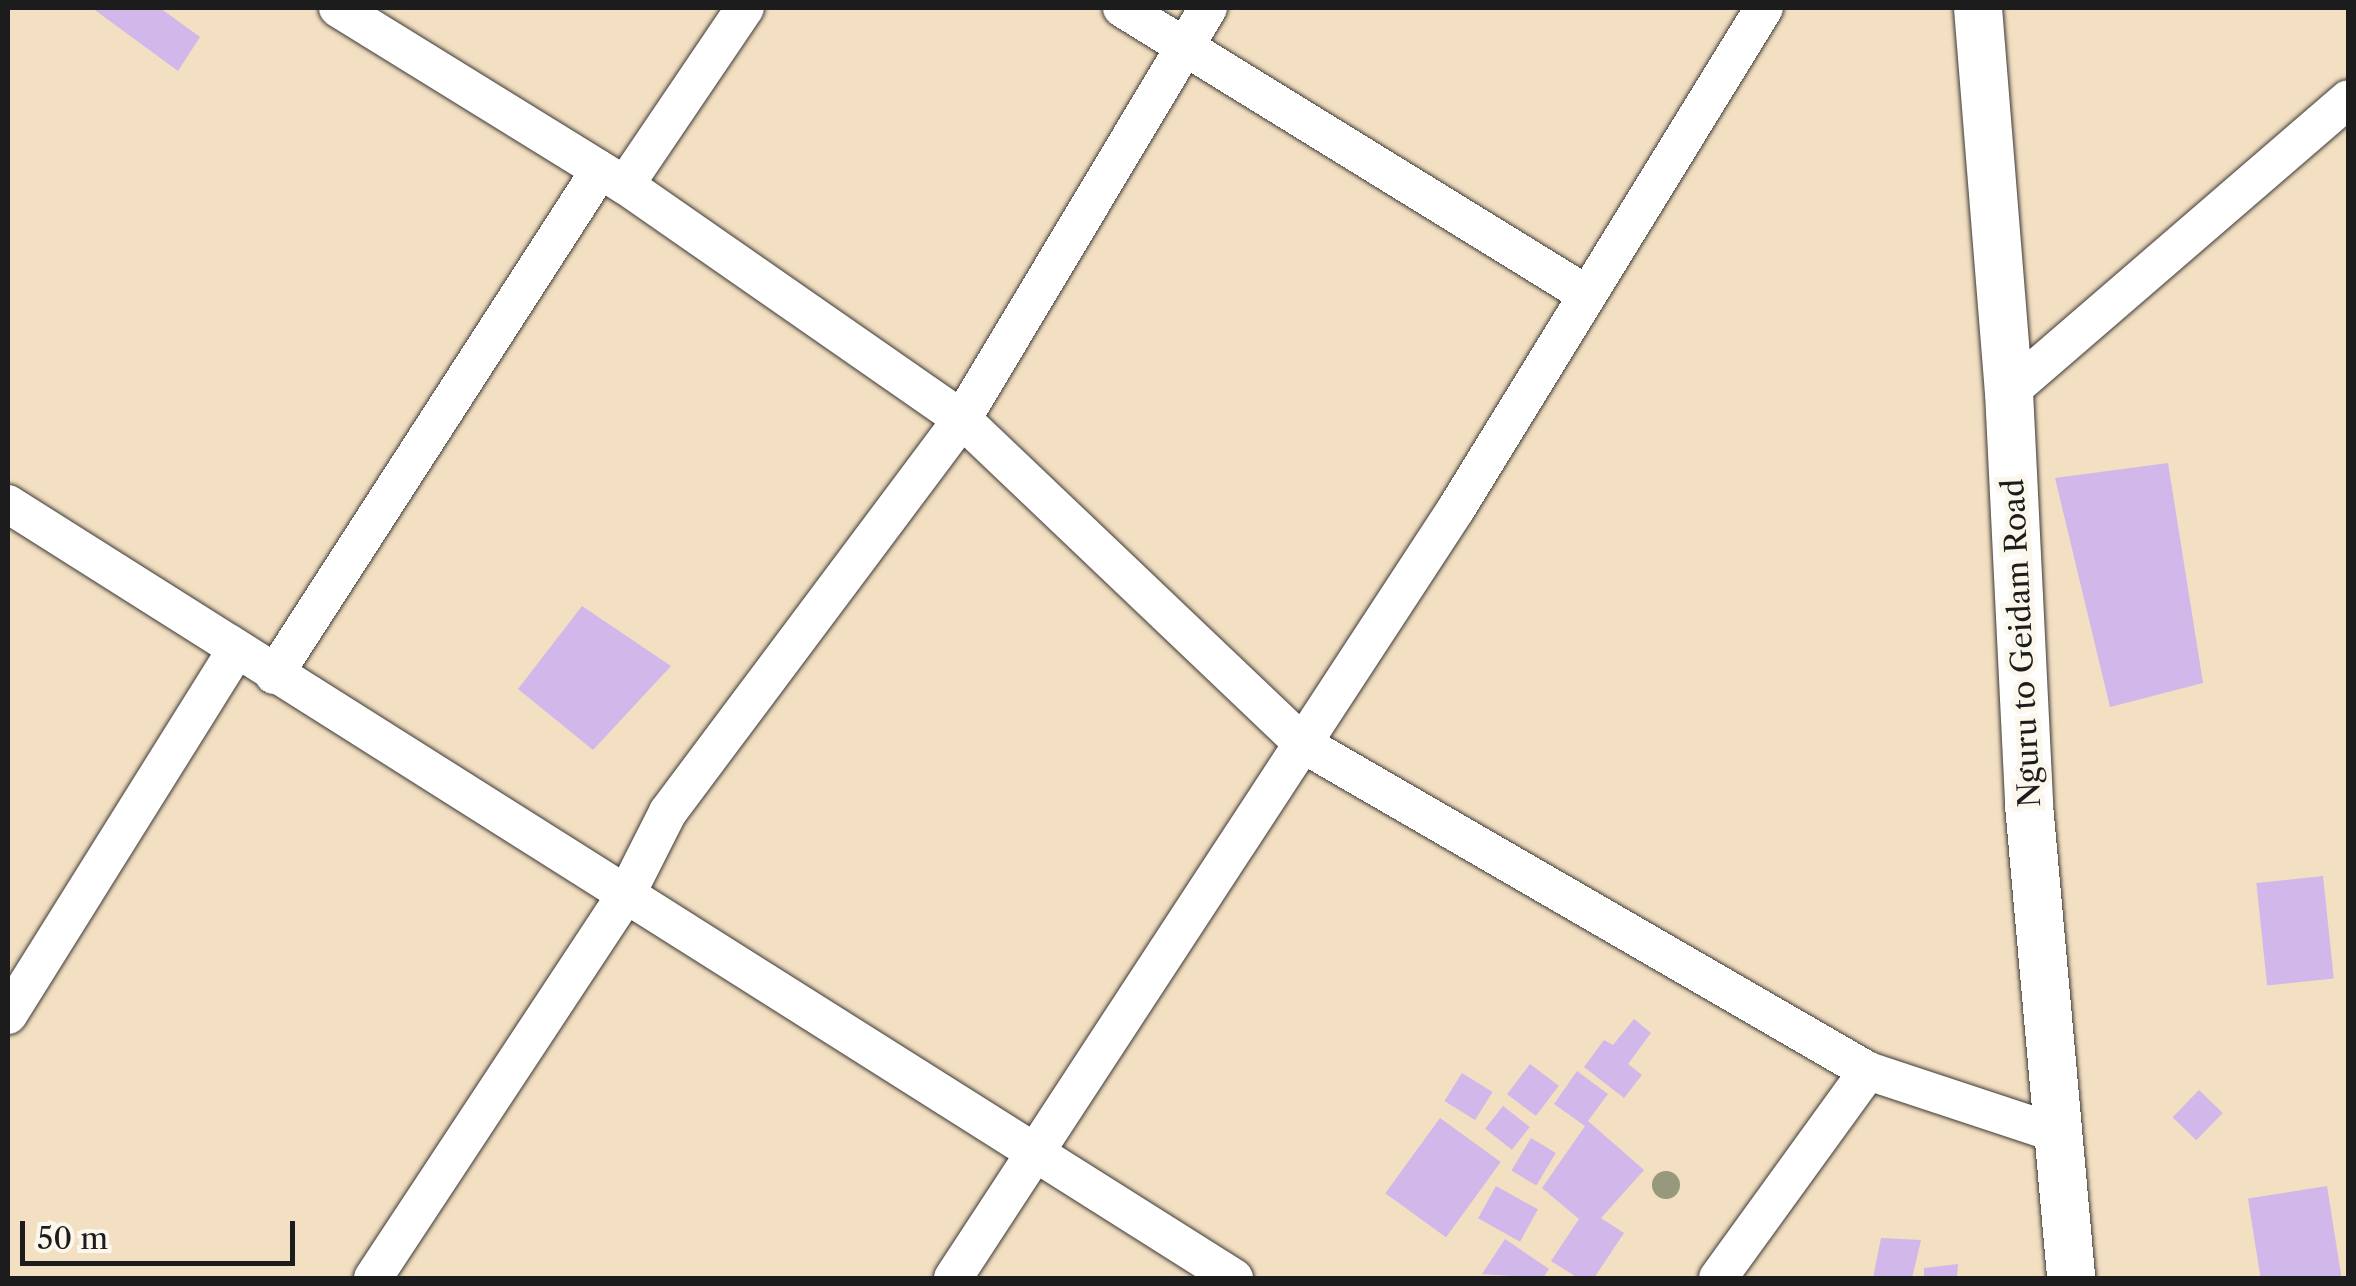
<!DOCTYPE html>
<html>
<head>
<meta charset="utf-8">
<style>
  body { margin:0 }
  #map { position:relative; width:2356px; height:1286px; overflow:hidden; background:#f3dfc2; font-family:"Libre Caslon Text",serif }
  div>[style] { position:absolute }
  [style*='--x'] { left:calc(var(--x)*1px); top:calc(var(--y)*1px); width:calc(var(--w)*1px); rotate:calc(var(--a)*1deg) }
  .building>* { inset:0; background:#d2b7eb; transform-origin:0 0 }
  .roads { filter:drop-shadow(0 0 2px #3c3935) drop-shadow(0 0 2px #3c3935) }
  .minor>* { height:38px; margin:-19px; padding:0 19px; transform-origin:19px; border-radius:19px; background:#fff }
  .major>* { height:48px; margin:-24px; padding:0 24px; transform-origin:24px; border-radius:24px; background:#fff }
  .trees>* { width:28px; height:28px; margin:-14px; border-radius:50%; background:#97987c }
  span { translate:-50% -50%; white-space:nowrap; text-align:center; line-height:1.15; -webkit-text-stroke:10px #fbf7ec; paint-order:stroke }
  .street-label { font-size:30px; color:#1c1c1c }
  .frame { position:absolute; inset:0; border:10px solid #1c1c1c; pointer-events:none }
  .scale { position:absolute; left:20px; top:1221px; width:275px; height:45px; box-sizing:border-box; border:5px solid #1c1c1c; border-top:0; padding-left:12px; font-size:30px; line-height:35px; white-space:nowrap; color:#1c1c1c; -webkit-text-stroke:8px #fbf7ec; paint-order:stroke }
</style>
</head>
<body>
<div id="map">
  <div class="building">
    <i style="clip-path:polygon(92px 8px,160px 8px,200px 37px,178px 71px)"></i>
    <i style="clip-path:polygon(2168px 463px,2203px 683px,2110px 707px,2055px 478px)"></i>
    <i style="clip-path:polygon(582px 606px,671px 666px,593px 750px,518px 689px)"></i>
    <i style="left:2323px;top:876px;width:103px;height:67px;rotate:84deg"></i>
    <i style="clip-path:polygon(1634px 1019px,1651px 1033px,1628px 1064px,1642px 1075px,1624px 1098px,1584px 1067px,1604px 1040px,1613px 1045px)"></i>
    <i style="left:1530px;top:1064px;width:36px;height:38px;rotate:37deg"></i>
    <i style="clip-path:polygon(1577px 1071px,1608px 1094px,1588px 1121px,1644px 1170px,1601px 1218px,1624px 1233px,1594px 1278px,1578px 1278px,1551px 1261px,1579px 1219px,1542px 1188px,1585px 1126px,1554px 1104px)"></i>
    <i style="left:1462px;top:1073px;width:36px;height:33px;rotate:32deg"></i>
    <i style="left:2199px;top:1090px;width:33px;height:38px;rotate:44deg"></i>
    <i style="left:1503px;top:1106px;width:34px;height:29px;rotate:38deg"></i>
    <i style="left:1440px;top:1118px;width:75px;height:93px;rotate:36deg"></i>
    <i style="left:1531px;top:1138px;width:29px;height:38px;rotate:31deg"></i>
    <i style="left:1496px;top:1186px;width:48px;height:37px;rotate:29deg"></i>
    <i style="left:2327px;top:1186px;width:93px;height:80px;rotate:81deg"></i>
    <i style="clip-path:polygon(1881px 1238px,1921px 1240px,1912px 1278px,1873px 1278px)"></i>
    <i style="clip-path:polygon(1505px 1239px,1549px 1269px,1543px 1278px,1482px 1274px)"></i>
    <i style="clip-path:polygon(1958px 1264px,1957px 1278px,1924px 1278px,1924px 1268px)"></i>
  </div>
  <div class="roads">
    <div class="minor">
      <i style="--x:338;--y:8;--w:337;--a:31.7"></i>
      <i style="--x:625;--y:185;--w:410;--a:34.8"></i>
      <i style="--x:962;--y:419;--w:471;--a:43.6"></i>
      <i style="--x:1303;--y:744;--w:653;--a:30.06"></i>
      <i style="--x:1868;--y:1071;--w:200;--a:18.3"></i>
      <i style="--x:1122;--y:8;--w:545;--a:31.65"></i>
      <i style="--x:625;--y:185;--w:214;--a:-55.9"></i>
      <i style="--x:2009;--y:392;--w:448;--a:-40.8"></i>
      <i style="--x:8;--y:504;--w:1450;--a:32.27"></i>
      <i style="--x:274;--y:675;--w:601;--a:-57.16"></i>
      <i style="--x:8;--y:1015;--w:430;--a:-58"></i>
      <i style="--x:373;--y:1278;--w:459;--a:-56.6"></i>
      <i style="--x:626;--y:895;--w:93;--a:-63.2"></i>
      <i style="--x:668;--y:812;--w:491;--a:-53.2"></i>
      <i style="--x:962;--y:419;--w:479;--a:-59.1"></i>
      <i style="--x:953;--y:1278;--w:919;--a:-56.81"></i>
      <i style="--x:1456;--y:509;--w:588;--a:-58.42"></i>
      <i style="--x:1718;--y:1278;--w:256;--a:-54.1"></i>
    </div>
    <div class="major">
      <i style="--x:1978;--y:8;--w:385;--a:85.4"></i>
      <i style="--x:2009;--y:392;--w:413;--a:87.2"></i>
      <i style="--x:2029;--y:805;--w:475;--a:84.9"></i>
    </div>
  </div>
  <div class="trees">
    <i style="left:1666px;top:1185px"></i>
  </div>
  <div class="street-label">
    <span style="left:2022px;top:643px;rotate:-93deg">Nguru to Geidam Road</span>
  </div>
  <div class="frame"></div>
  <div class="scale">50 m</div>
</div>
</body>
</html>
